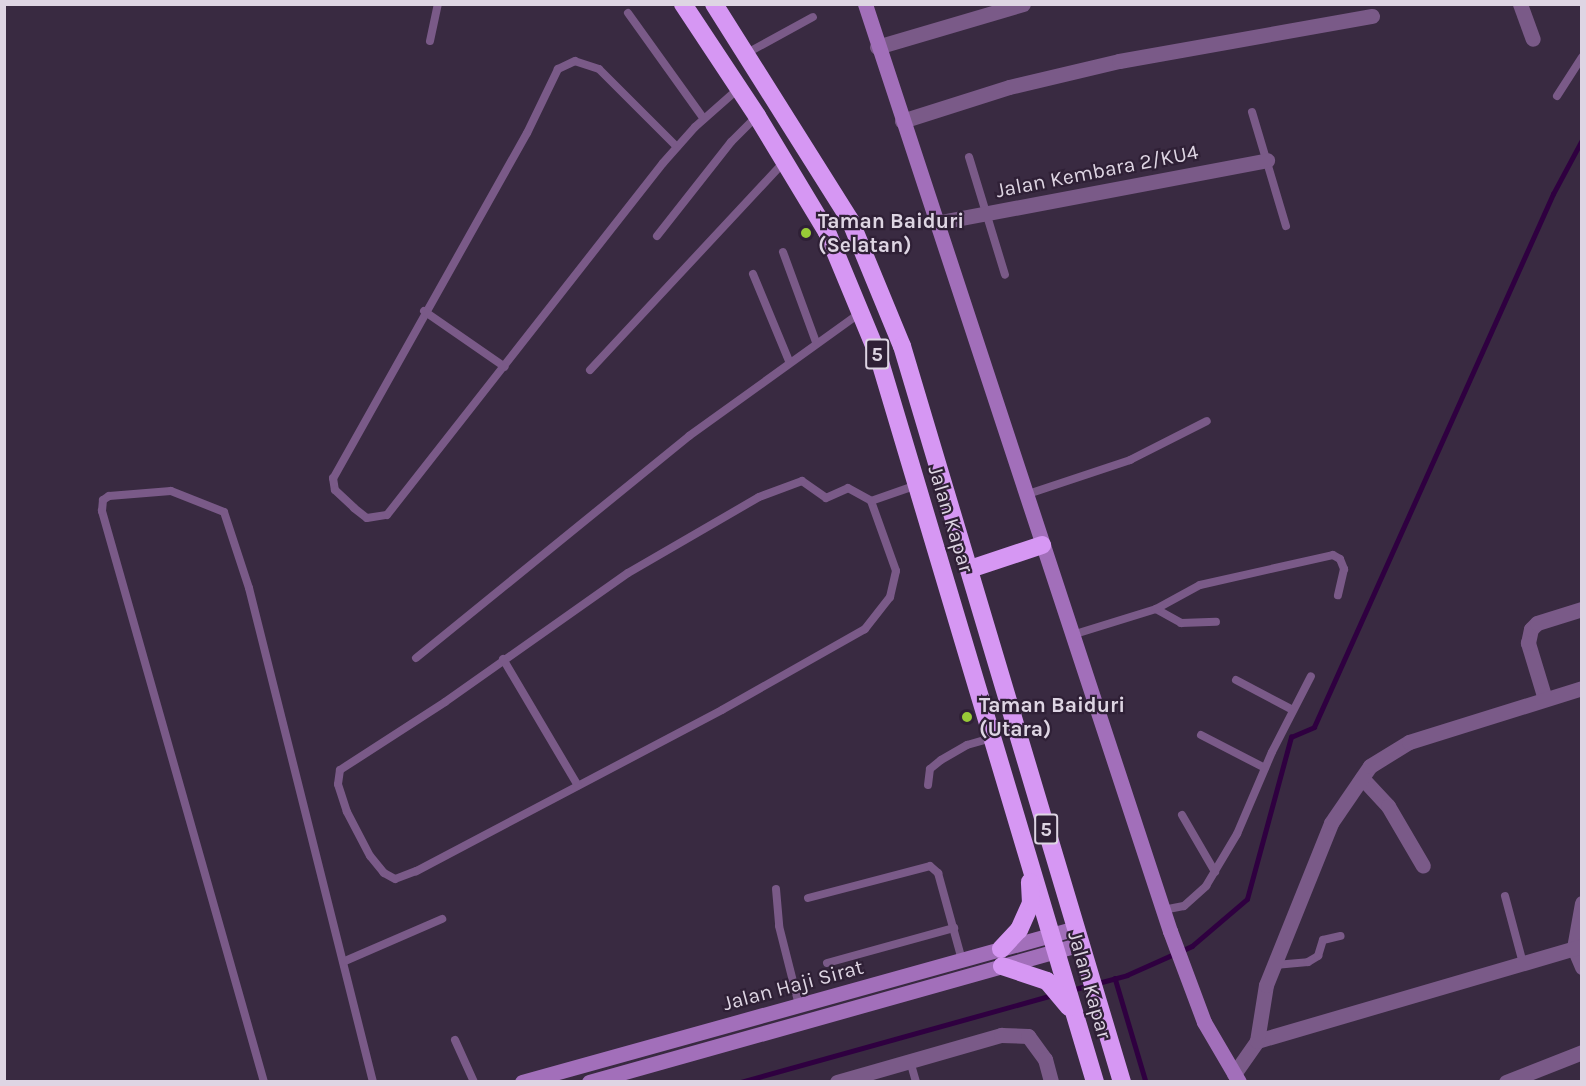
<!DOCTYPE html>
<html>
<head>
<meta charset="utf-8">
<style>
  body { margin:0 }
  #map { position:relative; width:1586px; height:1086px; overflow:hidden; background:#392a41; font-family:Karla,sans-serif }
  div>[style] { position:absolute }
  [style*='--x'] { left:calc(var(--x)*1px); top:calc(var(--y)*1px); width:calc(var(--w)*1px); rotate:calc(var(--a)*1deg) }
  .stream>* { height:4.5px; margin:-2.25px; padding:0 2.25px; transform-origin:2.25px; border-radius:2.25px; background:#2f0040 }
  .lane>* { height:8px; margin:-4px; padding:0 4px; transform-origin:4px; border-radius:4px; background:#7a5a88 }
  .street>* { height:15px; margin:-7.5px; padding:0 7.5px; transform-origin:7.5px; border-radius:7.5px; background:#7a5a88 }
  .secondary>* { height:15px; margin:-7.5px; padding:0 7.5px; transform-origin:7.5px; border-radius:7.5px; background:#a26fba }
  .highway>* { height:18px; margin:-9px; padding:0 9px; transform-origin:9px; border-radius:9px; background:#d697f3 }
  .dots>* { width:16px; height:16px; translate:-50% -50%; box-sizing:border-box; border:3px solid #2f2036; border-radius:50% }
  span { translate:-50% -50%; white-space:nowrap; text-align:center; line-height:1.15; -webkit-text-stroke:4.5px #2f2036; paint-order:stroke }
  .shield-label span { padding:2px 4px; background:#2f2036; border:2px solid; border-radius:4px; -webkit-text-stroke-width:0 }
  .shield-label { font-size:20px; color:#ded5e3; font-weight:700 }
  .street-label { font-size:21px; color:#ded5e3 }
  .poi-label { font-size:21px; color:#ded5e3; font-weight:700 }
  .left { translate:0 -50%; text-align:left }
  .frame { position:absolute; inset:0; border:6px solid #ded5e3; pointer-events:none }
</style>
</head>
<body>
<div id="map">
  <div class="stream">
    <i style="--x:1115;--y:978;--w:109;--a:73.4"></i>
    <i style="--x:1098;--y:983;--w:30;--a:-15"></i>
    <i style="--x:1127;--y:975;--w:71;--a:-24"></i>
    <i style="--x:1192;--y:946;--w:72;--a:-40.5"></i>
    <i style="--x:1247;--y:899;--w:168;--a:-74.8"></i>
    <i style="--x:1291;--y:737;--w:25;--a:-23"></i>
    <i style="--x:1314;--y:727;--w:584;--a:-65.85"></i>
    <i style="--x:1553;--y:194;--w:61;--a:-61.8"></i>
    <i style="--x:1072;--y:990;--w:19;--a:-16"></i>
    <i style="--x:741;--y:1082;--w:323;--a:-15.6"></i>
  </div>
  <div class="lane">
    <i style="--x:628;--y:13;--w:130;--a:54.4"></i>
    <i style="--x:430;--y:41;--w:38;--a:-78"></i>
    <i style="--x:747;--y:53;--w:75;--a:-28.6"></i>
    <i style="--x:1557;--y:96;--w:46;--a:-57.3"></i>
    <i style="--x:1252;--y:112;--w:119;--a:73.4"></i>
    <i style="--x:677;--y:147;--w:110;--a:-135"></i>
    <i style="--x:599;--y:69;--w:25;--a:-162"></i>
    <i style="--x:575;--y:61;--w:19;--a:155"></i>
    <i style="--x:558;--y:69;--w:71;--a:115.8"></i>
    <i style="--x:527;--y:133;--w:396;--a:119.3"></i>
    <i style="--x:333;--y:478;--w:12;--a:81"></i>
    <i style="--x:335;--y:490;--w:26;--a:43"></i>
    <i style="--x:354;--y:508;--w:16;--a:38"></i>
    <i style="--x:367;--y:518;--w:20;--a:-9"></i>
    <i style="--x:387;--y:515;--w:447;--a:-51.9"></i>
    <i style="--x:663;--y:163;--w:48;--a:-48.4"></i>
    <i style="--x:695;--y:127;--w:57;--a:-41.5"></i>
    <i style="--x:969;--y:157;--w:123;--a:73"></i>
    <i style="--x:657;--y:236;--w:120;--a:-51.8"></i>
    <i style="--x:731;--y:142;--w:35;--a:-45"></i>
    <i style="--x:783;--y:252;--w:96;--a:69.9"></i>
    <i style="--x:753;--y:274;--w:94;--a:67.5"></i>
    <i style="--x:424;--y:311;--w:98;--a:34.7"></i>
    <i style="--x:590;--y:370;--w:284;--a:-47"></i>
    <i style="--x:802;--y:481;--w:29;--a:35"></i>
    <i style="--x:826;--y:498;--w:24;--a:-24"></i>
    <i style="--x:848;--y:488;--w:26;--a:29"></i>
    <i style="--x:871;--y:501;--w:74;--a:70.3"></i>
    <i style="--x:896;--y:571;--w:27;--a:103"></i>
    <i style="--x:890;--y:597;--w:41;--a:128"></i>
    <i style="--x:865;--y:629;--w:164;--a:150.5"></i>
    <i style="--x:722;--y:710;--w:346;--a:152.2"></i>
    <i style="--x:416;--y:871;--w:22;--a:159"></i>
    <i style="--x:395;--y:879;--w:13;--a:-151"></i>
    <i style="--x:384;--y:873;--w:22;--a:-129"></i>
    <i style="--x:370;--y:856;--w:50;--a:-117.6"></i>
    <i style="--x:347;--y:812;--w:29;--a:-108"></i>
    <i style="--x:338;--y:784;--w:14;--a:-82"></i>
    <i style="--x:340;--y:770;--w:125;--a:-32.9"></i>
    <i style="--x:445;--y:702;--w:224;--a:-35.2"></i>
    <i style="--x:628;--y:573;--w:151;--a:-30.1"></i>
    <i style="--x:759;--y:497;--w:46;--a:-20.4"></i>
    <i style="--x:1025;--y:495;--w:111;--a:-18.4"></i>
    <i style="--x:1130;--y:460;--w:86;--a:-26.9"></i>
    <i style="--x:871;--y:501;--w:49;--a:-19.2"></i>
    <i style="--x:1156;--y:609;--w:29;--a:29"></i>
    <i style="--x:1181;--y:623;--w:35;--a:-2"></i>
    <i style="--x:1072;--y:635;--w:88;--a:-17.2"></i>
    <i style="--x:1156;--y:609;--w:50;--a:-28.6"></i>
    <i style="--x:1200;--y:585;--w:136;--a:-12.7"></i>
    <i style="--x:1333;--y:555;--w:8;--a:30"></i>
    <i style="--x:1340;--y:559;--w:11;--a:68"></i>
    <i style="--x:1344;--y:569;--w:27;--a:103"></i>
    <i style="--x:416;--y:658;--w:352;--a:-39.1"></i>
    <i style="--x:689;--y:436;--w:211;--a:-35.7"></i>
    <i style="--x:503;--y:659;--w:147;--a:59.4"></i>
    <i style="--x:1236;--y:680;--w:64;--a:27.8"></i>
    <i style="--x:1201;--y:735;--w:72;--a:27.3"></i>
    <i style="--x:928;--y:785;--w:16;--a:-83"></i>
    <i style="--x:930;--y:769;--w:14;--a:-39"></i>
    <i style="--x:941;--y:760;--w:30;--a:-30"></i>
    <i style="--x:967;--y:745;--w:26;--a:-16"></i>
    <i style="--x:1182;--y:815;--w:66;--a:59.9"></i>
    <i style="--x:776;--y:889;--w:37;--a:85"></i>
    <i style="--x:779;--y:926;--w:81;--a:75.8"></i>
    <i style="--x:1505;--y:896;--w:69;--a:75"></i>
    <i style="--x:808;--y:898;--w:126;--a:-14.7"></i>
    <i style="--x:930;--y:866;--w:11;--a:41"></i>
    <i style="--x:938;--y:873;--w:90;--a:74.6"></i>
    <i style="--x:1163;--y:910;--w:21;--a:-11"></i>
    <i style="--x:1184;--y:906;--w:30;--a:-42"></i>
    <i style="--x:1206;--y:886;--w:61;--a:-59.2"></i>
    <i style="--x:1237;--y:834;--w:89;--a:-66.9"></i>
    <i style="--x:1272;--y:752;--w:85;--a:-62.8"></i>
    <i style="--x:345;--y:961;--w:106;--a:-23.4"></i>
    <i style="--x:827;--y:963;--w:132;--a:-15.4"></i>
    <i style="--x:1275;--y:965;--w:33;--a:-5"></i>
    <i style="--x:1308;--y:962;--w:12;--a:-31"></i>
    <i style="--x:1318;--y:956;--w:17;--a:-73"></i>
    <i style="--x:1323;--y:940;--w:18;--a:-13"></i>
    <i style="--x:455;--y:1040;--w:46;--a:65.7"></i>
    <i style="--x:910;--y:1061;--w:22;--a:74"></i>
    <i style="--x:264;--y:1082;--w:594;--a:-105.84"></i>
    <i style="--x:102;--y:511;--w:11;--a:-85"></i>
    <i style="--x:103;--y:500;--w:7;--a:-34"></i>
    <i style="--x:109;--y:496;--w:62;--a:-4.6"></i>
    <i style="--x:171;--y:491;--w:57;--a:21.6"></i>
    <i style="--x:224;--y:512;--w:80;--a:71.8"></i>
    <i style="--x:249;--y:588;--w:509;--a:75.91"></i>
  </div>
  <div class="street">
    <i style="--x:1520;--y:4;--w:37;--a:70"></i>
    <i style="--x:877;--y:47;--w:152;--a:-16.4"></i>
    <i style="--x:902;--y:121;--w:112;--a:-17.6"></i>
    <i style="--x:1009;--y:87;--w:113;--a:-13.3"></i>
    <i style="--x:1119;--y:61;--w:257;--a:-10.1"></i>
    <i style="--x:935;--y:223;--w:338;--a:-10.7"></i>
    <i style="--x:1545;--y:699;--w:59;--a:-106.9"></i>
    <i style="--x:1528;--y:643;--w:14;--a:-78"></i>
    <i style="--x:1531;--y:629;--w:8;--a:-45"></i>
    <i style="--x:1537;--y:623;--w:47;--a:-17.3"></i>
    <i style="--x:1362;--y:778;--w:38;--a:47"></i>
    <i style="--x:1388;--y:806;--w:69;--a:59.7"></i>
    <i style="--x:1582;--y:903;--w:46;--a:100.1"></i>
    <i style="--x:1574;--y:948;--w:21;--a:67"></i>
    <i style="--x:1257;--y:1041;--w:339;--a:-16.3"></i>
    <i style="--x:1234;--y:1074;--w:40;--a:-55.1"></i>
    <i style="--x:1257;--y:1041;--w:57;--a:-80.9"></i>
    <i style="--x:1266;--y:985;--w:175;--a:-68.1"></i>
    <i style="--x:1331;--y:823;--w:69;--a:-55.6"></i>
    <i style="--x:1370;--y:766;--w:46;--a:-31.6"></i>
    <i style="--x:1409;--y:742;--w:181;--a:-17.3"></i>
    <i style="--x:837;--y:1082;--w:171;--a:-16"></i>
    <i style="--x:1001;--y:1035;--w:27;--a:2"></i>
    <i style="--x:1028;--y:1036;--w:29;--a:54"></i>
    <i style="--x:1045;--y:1059;--w:24;--a:75"></i>
    <i style="--x:1506;--y:1082;--w:82;--a:-21.5"></i>
  </div>
  <div class="secondary">
    <i style="--x:865;--y:4;--w:976;--a:71.79"></i>
    <i style="--x:1170;--y:931;--w:97;--a:69.5"></i>
    <i style="--x:1204;--y:1022;--w:69;--a:59.7"></i>
    <i style="--x:522;--y:1082;--w:575;--a:-15.53"></i>
    <i style="--x:589;--y:1082;--w:511;--a:-15.67"></i>
  </div>
  <div class="highway">
    <i style="--x:683;--y:4;--w:134;--a:56.5"></i>
    <i style="--x:757;--y:116;--w:135;--a:58.9"></i>
    <i style="--x:827;--y:232;--w:133;--a:67.5"></i>
    <i style="--x:878;--y:355;--w:759;--a:73.38"></i>
    <i style="--x:714;--y:4;--w:255;--a:57.8"></i>
    <i style="--x:850;--y:220;--w:136;--a:67.6"></i>
    <i style="--x:902;--y:346;--w:768;--a:73.36"></i>
    <i style="--x:970;--y:569;--w:76;--a:-18.4"></i>
    <i style="--x:1001;--y:949;--w:26;--a:-47"></i>
    <i style="--x:1019;--y:930;--w:30;--a:-66"></i>
    <i style="--x:1031;--y:903;--w:21;--a:-93"></i>
    <i style="--x:1002;--y:966;--w:47;--a:18.4"></i>
    <i style="--x:1047;--y:981;--w:34;--a:50"></i>
  </div>
  <div class="dots">
    <i style="left:806px;top:233px;background:#98cb37"></i>
    <i style="left:967px;top:717px;background:#98cb37"></i>
  </div>
  <div class="shield-label">
    <span style="left:877px;top:354px">5</span>
    <span style="left:1046px;top:829px">5</span>
  </div>
  <div class="street-label">
    <span style="left:1097px;top:171px;rotate:-11deg">Jalan Kembara 2/KU4</span>
    <span style="left:951px;top:519px;rotate:73deg">Jalan Kapar</span>
    <span style="left:793px;top:985px;rotate:-15deg">Jalan Haji Sirat</span>
    <span style="left:1090px;top:985px;rotate:74deg">Jalan Kapar</span>
  </div>
  <div class="poi-label">
    <span class="left" style="left:818px;top:233px">Taman Baiduri<br>(Selatan)</span>
    <span class="left" style="left:979px;top:717px">Taman Baiduri<br>(Utara)</span>
  </div>
  <div class="frame"></div>
</div>
</body>
</html>
